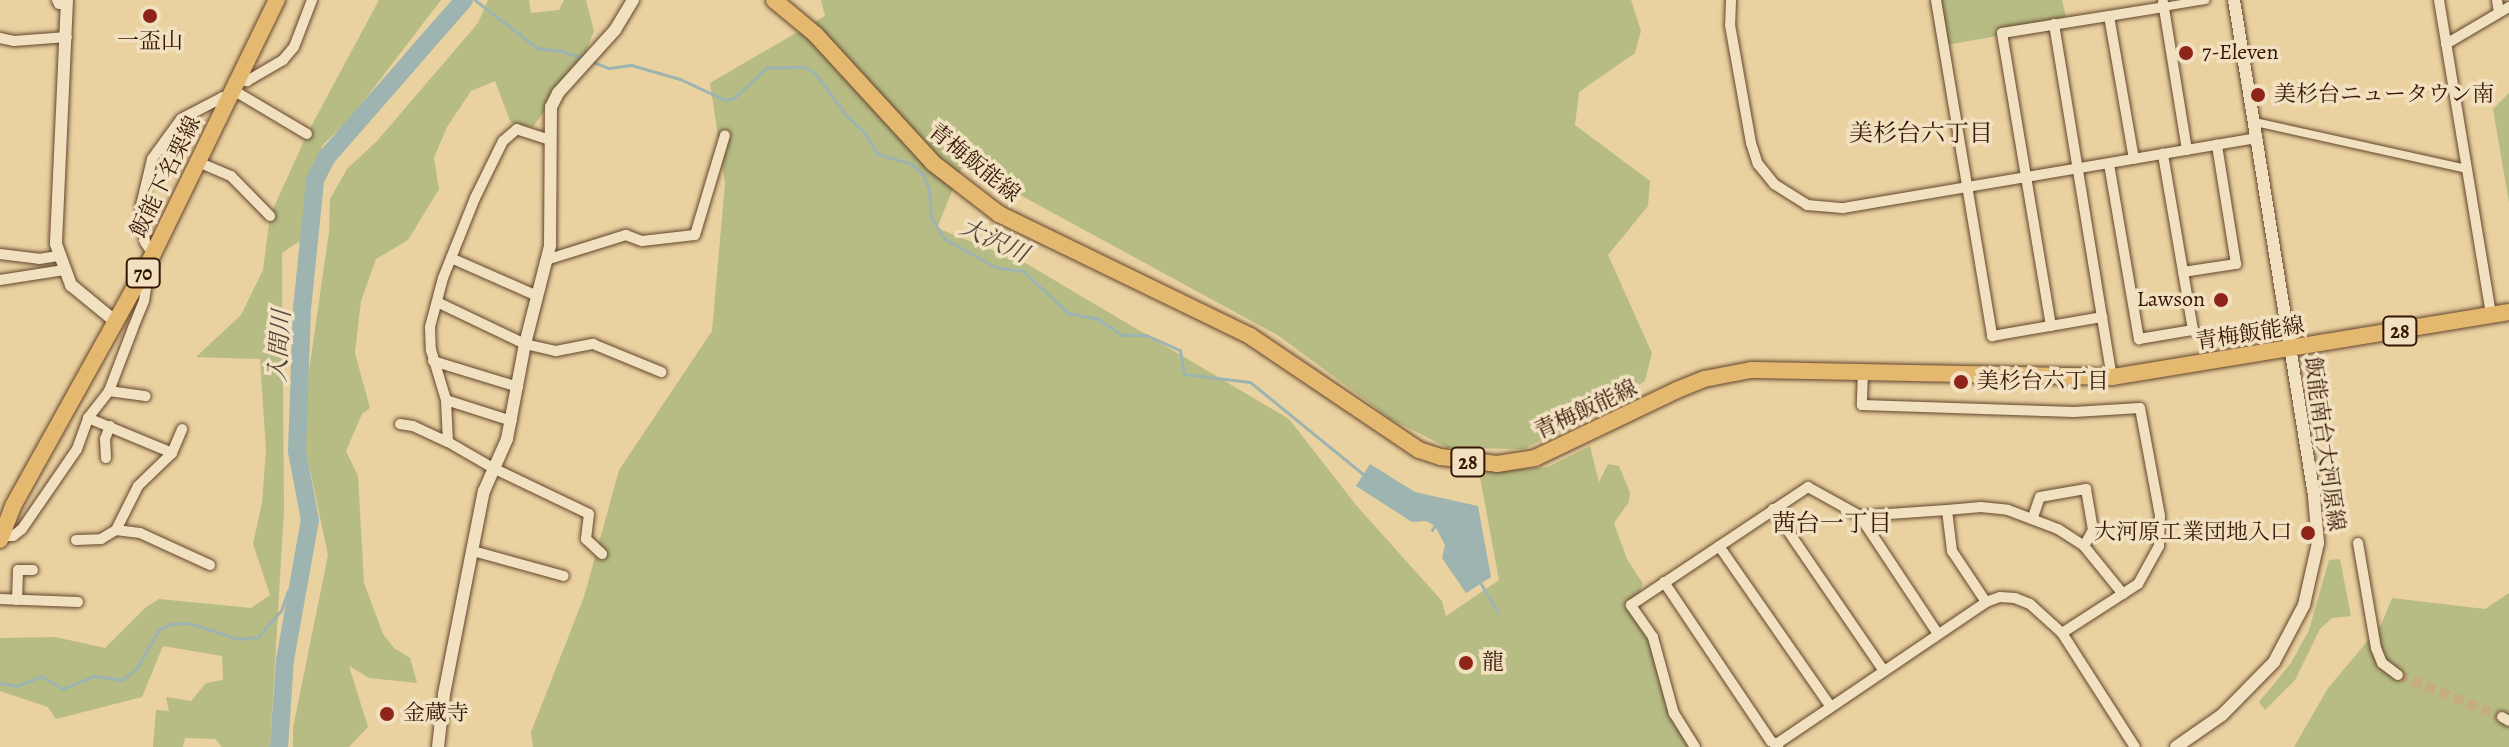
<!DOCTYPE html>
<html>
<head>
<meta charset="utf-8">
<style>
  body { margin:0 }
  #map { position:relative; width:2509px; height:747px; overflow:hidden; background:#ead1a0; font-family:Alegreya,"Noto Serif JP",serif }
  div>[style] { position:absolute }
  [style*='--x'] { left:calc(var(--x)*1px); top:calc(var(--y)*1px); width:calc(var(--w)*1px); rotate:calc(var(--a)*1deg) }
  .green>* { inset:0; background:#b7bc84 }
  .water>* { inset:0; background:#9db4b0 }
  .stream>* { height:3px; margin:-1.5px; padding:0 1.5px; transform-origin:1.5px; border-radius:1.5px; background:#9db4b0 }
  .river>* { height:18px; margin:-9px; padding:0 9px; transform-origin:9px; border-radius:9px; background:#9db4b0 }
  .minor-tunnel>* { height:10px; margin-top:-5px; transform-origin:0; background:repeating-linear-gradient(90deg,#c6ac81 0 10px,transparent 0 15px) }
  .roads { filter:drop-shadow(0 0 2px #63452d) drop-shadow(0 0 2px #63452d) }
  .pedestrian>* { height:8px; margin:-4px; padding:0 4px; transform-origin:4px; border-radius:4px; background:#f1e1c1 }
  .minor>* { height:10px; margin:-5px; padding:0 5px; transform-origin:5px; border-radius:5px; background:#f1e1c1 }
  .tertiary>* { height:12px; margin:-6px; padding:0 6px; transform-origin:6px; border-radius:6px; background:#f1e1c1 }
  .primary>* { height:16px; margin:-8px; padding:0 8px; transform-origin:8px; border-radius:8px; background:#e5b870 }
  .dots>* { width:22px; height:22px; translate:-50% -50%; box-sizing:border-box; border:4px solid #f1e1c1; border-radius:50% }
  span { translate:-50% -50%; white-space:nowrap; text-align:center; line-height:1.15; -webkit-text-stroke:7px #f1e1c1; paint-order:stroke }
  .shield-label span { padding:2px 6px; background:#f1e1c1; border:2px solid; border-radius:6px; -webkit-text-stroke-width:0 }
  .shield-label { font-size:20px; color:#361607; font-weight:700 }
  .poi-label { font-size:22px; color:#361607 }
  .left { translate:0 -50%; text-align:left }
  .right { translate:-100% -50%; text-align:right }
  .street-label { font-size:22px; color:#361607 }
  .neighbourhood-label { font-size:24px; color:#361607 }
  .water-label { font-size:24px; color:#55453a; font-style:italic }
</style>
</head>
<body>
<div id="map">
  <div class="green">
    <i style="clip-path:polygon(379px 0,441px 0,353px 115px,322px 146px,303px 239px,282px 253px,284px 510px,270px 747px,222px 747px,215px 739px,185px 738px,183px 747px,153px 747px,156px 710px,169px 711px,166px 697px,191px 701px,206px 683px,223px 680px,222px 656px,163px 646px,142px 697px,56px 719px,48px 707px,0 691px,0 638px,55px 637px,105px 648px,145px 608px,159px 599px,251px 608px,270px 595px,253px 544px,262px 503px,266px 450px,260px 359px,196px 357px,241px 315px,263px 270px,270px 216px,307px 134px)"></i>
    <i style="clip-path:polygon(488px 0,529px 0,531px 13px,559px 10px,564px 0,586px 0,594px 31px,586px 52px,533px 127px,511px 123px,495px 81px,471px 91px,447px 127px,434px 158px,439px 189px,408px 240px,376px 259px,361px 301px,355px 353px,370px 408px,362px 414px,346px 451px,358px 476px,364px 583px,383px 634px,394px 648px,410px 658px,417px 683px,369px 678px,349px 666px,368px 727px,349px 747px,293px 747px,293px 728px,328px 555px,301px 427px,329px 232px,330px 199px,347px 169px,377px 141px,478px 23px)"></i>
    <i style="clip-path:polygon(821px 0,1631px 0,1641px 31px,1635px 53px,1579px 92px,1575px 125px,1650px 181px,1648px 206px,1608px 255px,1652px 353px,1645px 381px,1585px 420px,1523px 449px,1448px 448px,1391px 419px,1279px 336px,963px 164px,937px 228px,1027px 264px,1289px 419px,1356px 505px,1442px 601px,1446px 616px,1499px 580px,1479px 472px,1548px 467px,1590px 446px,1599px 482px,1608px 464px,1619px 466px,1630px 492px,1629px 502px,1614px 523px,1627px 559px,1643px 584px,1639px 594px,1626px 604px,1650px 642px,1691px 747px,533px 747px,531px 732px,584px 597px,619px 470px,712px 331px,725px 183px,710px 83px,825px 16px)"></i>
    <i style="clip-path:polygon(1939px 0,2062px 0,2066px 17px,1996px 30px,1997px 36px,1947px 45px)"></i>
    <i style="clip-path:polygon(2509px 93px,2509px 203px,2493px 109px)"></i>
    <i style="clip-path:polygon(2340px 559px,2351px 616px,2332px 618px,2320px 629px,2295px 680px,2265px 710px,2259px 702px,2291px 663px,2309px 630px,2329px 560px)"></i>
    <i style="clip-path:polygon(2509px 593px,2509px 747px,2294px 747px,2328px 688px,2381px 625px,2392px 598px,2485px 609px)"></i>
  </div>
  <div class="water">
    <i style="clip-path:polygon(1370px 464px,1415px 492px,1478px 506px,1491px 577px,1466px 593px,1442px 558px,1445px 545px,1435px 526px,1426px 521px,1412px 522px,1356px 486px)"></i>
  </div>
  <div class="stream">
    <i style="--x:475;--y:0;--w:78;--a:37.7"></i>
    <i style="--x:537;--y:48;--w:24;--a:7"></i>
    <i style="--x:561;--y:51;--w:22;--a:18"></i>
    <i style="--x:593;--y:62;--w:17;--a:21"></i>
    <i style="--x:609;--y:68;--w:22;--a:-8"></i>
    <i style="--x:631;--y:65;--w:51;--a:15.9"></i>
    <i style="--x:680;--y:79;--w:50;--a:25"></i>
    <i style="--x:725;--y:100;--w:9;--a:-13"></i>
    <i style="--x:734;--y:98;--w:44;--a:-43.2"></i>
    <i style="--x:766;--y:68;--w:38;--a:-2"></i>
    <i style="--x:804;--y:67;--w:11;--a:27"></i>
    <i style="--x:814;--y:72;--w:54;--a:53.3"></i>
    <i style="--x:846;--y:115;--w:25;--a:43"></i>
    <i style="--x:864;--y:132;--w:26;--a:59"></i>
    <i style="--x:877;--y:154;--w:35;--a:16"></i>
    <i style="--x:911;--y:164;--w:16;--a:40"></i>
    <i style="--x:923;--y:174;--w:17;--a:69"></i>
    <i style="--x:929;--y:190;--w:27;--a:86"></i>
    <i style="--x:931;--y:217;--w:26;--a:58"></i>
    <i style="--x:945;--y:239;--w:57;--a:29.2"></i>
    <i style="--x:995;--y:267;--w:28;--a:8"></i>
    <i style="--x:1023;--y:271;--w:62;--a:43"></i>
    <i style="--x:1068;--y:313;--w:31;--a:11"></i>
    <i style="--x:1098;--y:319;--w:29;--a:34"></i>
    <i style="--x:1122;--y:335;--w:24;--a:0"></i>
    <i style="--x:1146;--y:335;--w:37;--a:24"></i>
    <i style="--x:1180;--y:350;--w:24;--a:81"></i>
    <i style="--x:1184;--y:374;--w:66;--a:6.9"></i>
    <i style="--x:1250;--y:382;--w:146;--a:39.2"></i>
    <i style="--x:1432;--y:530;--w:6;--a:-59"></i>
    <i style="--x:1481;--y:584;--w:33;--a:59"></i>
    <i style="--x:0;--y:683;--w:17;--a:10"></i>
    <i style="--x:17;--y:686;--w:27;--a:-22"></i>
    <i style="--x:42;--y:676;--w:24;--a:33"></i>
    <i style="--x:62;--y:689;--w:35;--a:-22"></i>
    <i style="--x:95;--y:676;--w:27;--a:8"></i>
    <i style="--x:122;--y:680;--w:19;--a:-39"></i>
    <i style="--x:137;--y:668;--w:45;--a:-60.6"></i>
    <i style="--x:159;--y:629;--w:13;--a:-23"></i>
    <i style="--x:171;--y:624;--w:18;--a:-3"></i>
    <i style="--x:189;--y:623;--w:52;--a:18.1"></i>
    <i style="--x:238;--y:639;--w:20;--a:-6"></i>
    <i style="--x:258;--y:637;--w:35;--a:-49"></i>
    <i style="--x:281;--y:611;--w:21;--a:-71"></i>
    <i style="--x:288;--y:591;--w:12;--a:-24"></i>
  </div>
  <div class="river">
    <i style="--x:279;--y:747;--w:87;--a:-86.1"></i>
    <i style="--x:285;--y:660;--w:142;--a:-79.9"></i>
    <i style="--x:310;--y:520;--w:70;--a:-100.7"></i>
    <i style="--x:297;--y:451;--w:142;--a:-88"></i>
    <i style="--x:302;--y:309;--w:130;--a:-84.2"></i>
    <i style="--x:315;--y:180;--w:25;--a:-63"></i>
    <i style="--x:326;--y:158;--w:210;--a:-48.9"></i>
  </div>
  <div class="minor-tunnel">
    <i style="--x:2398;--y:675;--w:112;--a:22"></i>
  </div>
  <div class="roads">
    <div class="pedestrian">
      <i style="--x:2164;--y:7;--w:42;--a:-9.7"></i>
      <i style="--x:2255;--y:122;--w:217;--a:12.5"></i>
    </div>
    <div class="minor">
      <i style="--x:57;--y:0;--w:4;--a:63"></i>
      <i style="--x:59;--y:4;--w:8;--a:0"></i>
      <i style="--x:1731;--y:0;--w:25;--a:92"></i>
      <i style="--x:1730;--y:25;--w:120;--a:79.9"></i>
      <i style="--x:1751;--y:143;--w:22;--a:72"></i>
      <i style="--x:1758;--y:164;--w:26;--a:51"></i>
      <i style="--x:1774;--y:184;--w:39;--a:32"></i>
      <i style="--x:1807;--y:205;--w:36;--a:5"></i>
      <i style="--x:1843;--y:208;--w:420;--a:-9.6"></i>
      <i style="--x:1936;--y:0;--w:341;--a:80.5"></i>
      <i style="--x:1992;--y:336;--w:112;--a:-9.8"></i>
      <i style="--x:2439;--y:0;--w:319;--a:80.6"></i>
      <i style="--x:2497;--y:0;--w:12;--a:81"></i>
      <i style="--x:2163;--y:2;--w:150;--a:80.8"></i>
      <i style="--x:2109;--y:16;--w:145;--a:80.1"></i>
      <i style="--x:2054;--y:24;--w:358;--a:80.7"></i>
      <i style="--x:0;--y:38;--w:14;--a:12"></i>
      <i style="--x:14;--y:41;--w:53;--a:-4.3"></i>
      <i style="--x:2446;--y:44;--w:73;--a:-30.4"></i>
      <i style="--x:239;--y:78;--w:9;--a:21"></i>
      <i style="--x:247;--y:81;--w:42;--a:-30.3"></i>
      <i style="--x:283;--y:60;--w:17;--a:-50"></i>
      <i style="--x:294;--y:47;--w:50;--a:-69"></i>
      <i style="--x:233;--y:90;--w:86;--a:30.7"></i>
      <i style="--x:550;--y:140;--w:35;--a:-162"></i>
      <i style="--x:517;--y:129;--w:18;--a:139"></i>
      <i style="--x:503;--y:141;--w:64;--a:116.2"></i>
      <i style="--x:475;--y:198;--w:86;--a:111.8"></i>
      <i style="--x:443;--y:278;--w:51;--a:104.9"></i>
      <i style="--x:430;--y:327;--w:23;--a:88"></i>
      <i style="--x:431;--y:350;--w:52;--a:73.3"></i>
      <i style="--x:446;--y:400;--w:42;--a:87.3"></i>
      <i style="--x:448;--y:442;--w:52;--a:30"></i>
      <i style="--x:493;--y:468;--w:106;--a:25.6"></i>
      <i style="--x:589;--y:514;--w:25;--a:97"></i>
      <i style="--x:586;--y:539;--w:22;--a:43"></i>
      <i style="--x:198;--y:162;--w:36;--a:23"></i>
      <i style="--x:231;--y:176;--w:56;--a:45.7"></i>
      <i style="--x:2109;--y:164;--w:178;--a:80.3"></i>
      <i style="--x:2139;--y:339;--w:55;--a:-9.5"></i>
      <i style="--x:2193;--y:330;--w:179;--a:-99.7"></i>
      <i style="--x:0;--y:254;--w:39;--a:7"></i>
      <i style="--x:39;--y:259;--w:19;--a:-9"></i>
      <i style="--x:153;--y:254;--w:14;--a:-124"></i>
      <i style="--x:145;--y:242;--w:36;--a:-96"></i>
      <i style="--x:141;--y:206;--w:48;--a:-76.8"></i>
      <i style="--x:152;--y:159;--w:49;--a:-54.1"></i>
      <i style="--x:181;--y:119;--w:47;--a:-27.6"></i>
      <i style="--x:223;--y:97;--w:6;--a:31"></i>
      <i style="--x:451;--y:258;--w:94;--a:23.8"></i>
      <i style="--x:546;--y:260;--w:84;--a:-17.4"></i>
      <i style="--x:626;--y:235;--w:17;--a:21"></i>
      <i style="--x:642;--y:241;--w:53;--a:-6.5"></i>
      <i style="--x:695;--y:235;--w:104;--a:-73.3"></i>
      <i style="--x:2183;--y:272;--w:54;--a:-8.6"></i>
      <i style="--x:2236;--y:264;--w:121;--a:-99.1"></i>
      <i style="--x:0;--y:280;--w:65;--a:-8.9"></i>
      <i style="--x:437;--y:302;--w:98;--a:25.5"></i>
      <i style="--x:525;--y:344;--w:32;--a:13"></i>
      <i style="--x:556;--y:351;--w:38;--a:-11"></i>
      <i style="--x:593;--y:344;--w:74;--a:22.4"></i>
      <i style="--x:2051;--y:326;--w:297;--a:-99.5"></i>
      <i style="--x:2002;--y:33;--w:164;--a:-9.1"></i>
      <i style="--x:433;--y:361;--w:89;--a:17"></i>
      <i style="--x:1863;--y:370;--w:35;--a:92"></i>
      <i style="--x:1862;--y:405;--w:212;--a:1.9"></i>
      <i style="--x:2074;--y:412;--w:66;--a:-3.5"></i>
      <i style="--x:2140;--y:408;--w:110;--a:79.5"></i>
      <i style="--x:2160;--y:516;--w:30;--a:92"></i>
      <i style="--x:2159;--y:546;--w:43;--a:118.9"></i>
      <i style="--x:2138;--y:584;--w:90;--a:147.2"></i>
      <i style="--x:109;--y:391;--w:37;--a:8"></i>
      <i style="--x:446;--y:400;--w:69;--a:17.7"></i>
      <i style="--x:88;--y:418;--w:91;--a:22.6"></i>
      <i style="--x:400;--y:424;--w:13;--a:9"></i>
      <i style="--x:413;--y:426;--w:38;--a:25"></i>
      <i style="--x:106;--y:458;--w:19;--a:-93"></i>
      <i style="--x:105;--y:439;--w:14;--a:-69"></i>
      <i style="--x:1773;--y:509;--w:196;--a:55.6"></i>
      <i style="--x:2033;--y:517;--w:21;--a:-71"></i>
      <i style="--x:2040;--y:497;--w:47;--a:-9.9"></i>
      <i style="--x:2086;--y:489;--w:42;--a:80.3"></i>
      <i style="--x:2093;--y:530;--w:18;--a:119"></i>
      <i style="--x:116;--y:530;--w:24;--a:7"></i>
      <i style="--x:140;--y:533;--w:77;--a:24.6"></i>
      <i style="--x:1;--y:536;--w:12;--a:0"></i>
      <i style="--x:13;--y:536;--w:11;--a:-38"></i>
      <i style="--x:22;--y:529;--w:97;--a:-55.5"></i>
      <i style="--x:77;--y:449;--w:33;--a:-70"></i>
      <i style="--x:88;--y:418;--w:34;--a:-52"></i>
      <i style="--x:109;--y:391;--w:67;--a:-69.1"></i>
      <i style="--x:133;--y:328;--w:29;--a:-68"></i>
      <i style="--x:144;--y:301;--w:33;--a:-81"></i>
      <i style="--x:76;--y:540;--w:25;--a:-2"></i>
      <i style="--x:101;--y:539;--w:17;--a:-31"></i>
      <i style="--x:116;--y:530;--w:49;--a:-63.4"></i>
      <i style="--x:138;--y:486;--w:47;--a:-44.1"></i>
      <i style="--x:172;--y:453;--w:26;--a:-67"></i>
      <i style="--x:2358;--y:543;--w:107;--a:80.3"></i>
      <i style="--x:2376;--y:648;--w:16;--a:68"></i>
      <i style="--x:2382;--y:663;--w:20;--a:37"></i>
      <i style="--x:1719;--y:546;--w:195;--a:55.2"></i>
      <i style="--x:473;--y:551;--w:94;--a:15.4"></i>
      <i style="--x:1664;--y:582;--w:192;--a:56.1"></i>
      <i style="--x:1771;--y:741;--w:9;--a:36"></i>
      <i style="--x:0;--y:599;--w:78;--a:2.2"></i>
      <i style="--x:17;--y:600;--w:30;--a:-88"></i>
      <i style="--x:18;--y:570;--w:15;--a:0"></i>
      <i style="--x:1986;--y:602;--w:61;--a:-123.7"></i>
      <i style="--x:1952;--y:551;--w:41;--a:-97"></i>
      <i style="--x:1947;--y:510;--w:34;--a:-5"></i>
      <i style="--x:1981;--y:507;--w:27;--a:6"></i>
      <i style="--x:2008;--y:510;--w:53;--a:20.8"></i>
      <i style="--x:2058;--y:529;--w:31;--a:33"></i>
      <i style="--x:2084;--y:546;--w:62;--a:50.9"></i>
      <i style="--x:1938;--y:634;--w:141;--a:-123.5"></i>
      <i style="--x:1860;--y:516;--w:87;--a:-3.9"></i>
      <i style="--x:2502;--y:717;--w:8;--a:30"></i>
      <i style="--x:1778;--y:743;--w:251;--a:-34.1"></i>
      <i style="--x:1986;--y:602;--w:15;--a:-20"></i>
      <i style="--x:2000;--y:597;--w:15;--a:4"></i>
      <i style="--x:2015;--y:598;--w:16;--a:22"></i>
      <i style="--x:2030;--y:604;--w:43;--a:42.2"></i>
      <i style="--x:2062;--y:633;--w:135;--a:57.4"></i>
      <i style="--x:1695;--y:747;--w:39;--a:-122"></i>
      <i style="--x:1674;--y:714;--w:80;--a:-105.3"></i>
      <i style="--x:1653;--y:637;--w:39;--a:-125"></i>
      <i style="--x:1631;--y:605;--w:213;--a:-33.7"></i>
      <i style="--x:1808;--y:487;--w:60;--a:29.1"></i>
    </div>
    <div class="tertiary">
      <i style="--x:67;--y:0;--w:244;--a:92.6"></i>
      <i style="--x:56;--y:244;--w:44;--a:69.9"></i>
      <i style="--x:71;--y:285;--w:58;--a:39.4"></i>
      <i style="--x:438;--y:747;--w:53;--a:-83.5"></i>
      <i style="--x:444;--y:694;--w:207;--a:-78.9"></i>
      <i style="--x:484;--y:491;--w:57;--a:-66.1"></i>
      <i style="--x:507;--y:439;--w:97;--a:-79.3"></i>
      <i style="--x:525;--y:344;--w:101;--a:-75.7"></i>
      <i style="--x:550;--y:246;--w:139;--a:-89.6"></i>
      <i style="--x:551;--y:107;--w:16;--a:-63"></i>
      <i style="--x:558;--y:93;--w:85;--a:-47.9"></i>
      <i style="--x:615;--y:30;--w:35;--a:-59"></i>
      <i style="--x:2176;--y:747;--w:56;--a:-34.8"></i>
      <i style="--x:2222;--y:715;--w:74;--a:-45.5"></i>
      <i style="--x:2274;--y:662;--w:64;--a:-62.2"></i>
      <i style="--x:2304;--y:605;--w:64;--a:-77.3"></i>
      <i style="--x:2318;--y:543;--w:47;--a:-94.9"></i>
      <i style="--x:2314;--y:496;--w:502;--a:-99.16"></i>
    </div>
    <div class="primary">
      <i style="--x:774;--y:0;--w:53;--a:39.7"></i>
      <i style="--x:815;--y:34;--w:175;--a:47.5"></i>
      <i style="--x:933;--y:163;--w:83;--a:37.7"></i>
      <i style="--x:999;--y:214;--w:279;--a:25.9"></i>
      <i style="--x:1250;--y:336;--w:204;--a:34"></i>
      <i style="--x:1419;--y:450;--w:23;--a:18"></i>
      <i style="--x:1441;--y:457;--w:56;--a:7.1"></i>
      <i style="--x:1497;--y:464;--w:38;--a:-9"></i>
      <i style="--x:1535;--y:458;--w:157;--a:-25.6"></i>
      <i style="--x:1677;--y:390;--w:29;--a:-22"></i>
      <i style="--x:1704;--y:379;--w:48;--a:-10.8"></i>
      <i style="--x:1751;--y:370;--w:361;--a:1.1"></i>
      <i style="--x:2112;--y:377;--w:402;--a:-9.3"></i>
      <i style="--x:0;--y:540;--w:36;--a:-69"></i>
      <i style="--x:13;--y:506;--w:279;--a:-60.9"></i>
      <i style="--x:149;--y:262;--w:292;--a:-64"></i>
    </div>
  </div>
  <div class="dots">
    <i style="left:150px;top:16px;background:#8f2418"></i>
    <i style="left:2186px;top:53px;background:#8f2418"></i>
    <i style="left:2258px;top:95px;background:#8f2418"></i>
    <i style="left:2221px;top:300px;background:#8f2418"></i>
    <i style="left:1961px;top:382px;background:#8f2418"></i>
    <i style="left:2308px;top:533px;background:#8f2418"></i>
    <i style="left:1466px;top:663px;background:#8f2418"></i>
    <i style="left:387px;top:714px;background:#8f2418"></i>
  </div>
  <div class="shield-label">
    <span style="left:143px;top:273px">70</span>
    <span style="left:2400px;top:331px">28</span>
    <span style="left:1468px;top:462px">28</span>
  </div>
  <div class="poi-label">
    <span style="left:150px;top:42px">一盃山</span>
    <span class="left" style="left:2202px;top:53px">7-Eleven</span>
    <span class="left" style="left:2274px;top:95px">美杉台ニュータウン南</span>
    <span class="right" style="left:2205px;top:300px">Lawson</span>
    <span class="left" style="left:1977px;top:382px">美杉台六丁目</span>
    <span class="right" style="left:2292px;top:533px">大河原工業団地入口</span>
    <span class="left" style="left:1482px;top:663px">龍</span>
    <span class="left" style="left:403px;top:714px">金蔵寺</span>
  </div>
  <div class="street-label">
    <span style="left:974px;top:163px;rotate:39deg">青梅飯能線</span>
    <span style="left:166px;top:177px;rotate:-64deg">飯能下名栗線</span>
    <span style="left:2250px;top:334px;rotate:-9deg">青梅飯能線</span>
    <span style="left:1586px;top:410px;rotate:-25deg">青梅飯能線</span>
    <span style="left:2324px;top:444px;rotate:82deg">飯能南台大河原線</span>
  </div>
  <div class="neighbourhood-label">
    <span style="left:1921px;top:134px">美杉台六丁目</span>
    <span style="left:1832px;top:524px">茜台一丁目</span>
  </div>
  <div class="water-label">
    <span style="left:994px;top:241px;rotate:25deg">大沢川</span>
    <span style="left:280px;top:346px;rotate:-86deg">入間川</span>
  </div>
</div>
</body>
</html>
